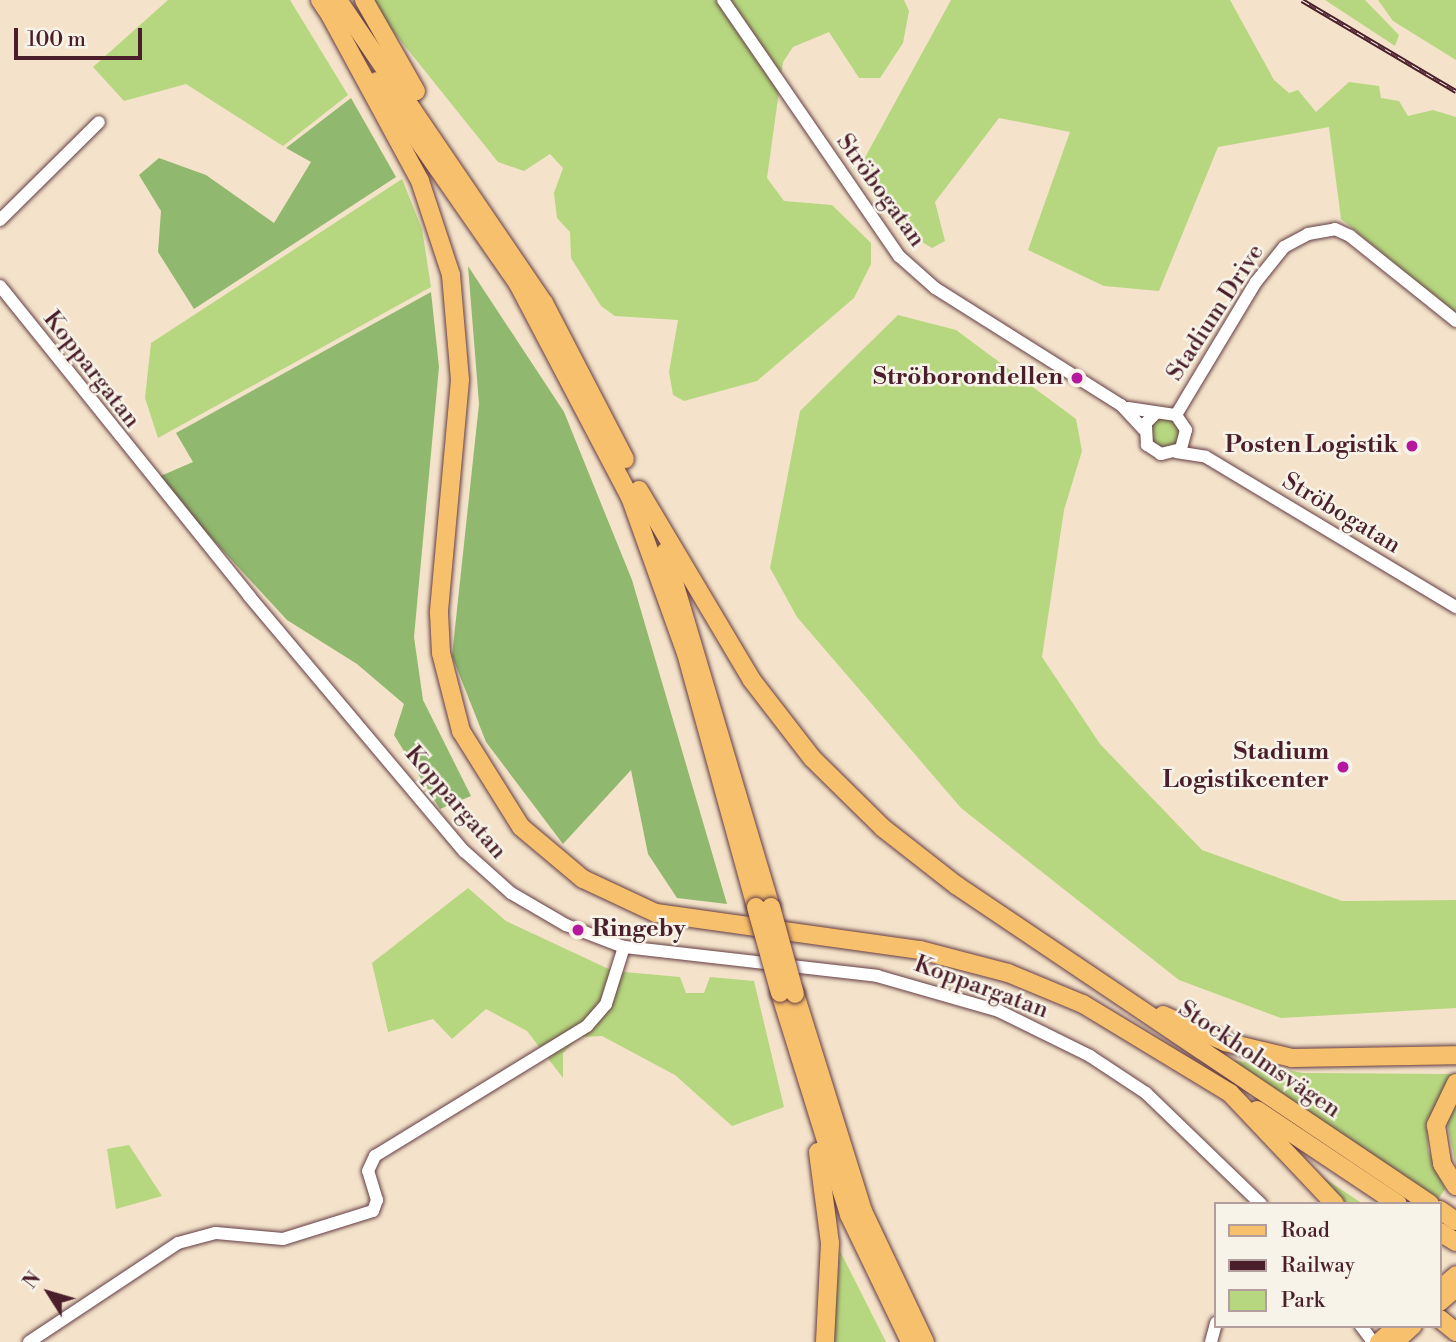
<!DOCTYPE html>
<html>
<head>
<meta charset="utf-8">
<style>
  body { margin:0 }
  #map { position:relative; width:1456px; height:1342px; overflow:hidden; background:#f4e3ca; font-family:"Libre Bodoni",serif }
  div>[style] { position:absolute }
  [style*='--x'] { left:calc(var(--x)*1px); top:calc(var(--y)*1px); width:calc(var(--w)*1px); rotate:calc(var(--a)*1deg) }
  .green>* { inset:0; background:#b6d77f }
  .round { border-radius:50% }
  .forest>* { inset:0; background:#90b86e }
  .roads { filter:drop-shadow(0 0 2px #643c43) drop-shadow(0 0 2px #643c43) }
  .minor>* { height:12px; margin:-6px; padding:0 6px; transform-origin:6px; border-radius:6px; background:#fff }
  .major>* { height:16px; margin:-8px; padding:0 8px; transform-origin:8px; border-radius:8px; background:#f7c06c }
  .highway>* { height:18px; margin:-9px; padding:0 9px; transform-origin:9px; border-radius:9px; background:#f7c06c }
  .rail>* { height:5px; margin-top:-2.5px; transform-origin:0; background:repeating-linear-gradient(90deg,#f7f3e8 0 8px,#4a1f2b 0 16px); box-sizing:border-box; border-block:2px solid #4a1f2b }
  .bridges { filter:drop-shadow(0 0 2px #643c43) drop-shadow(0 0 2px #643c43) }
  .highway-bridge>* { height:18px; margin:-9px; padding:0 9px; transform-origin:9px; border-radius:9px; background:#f7c06c }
  .dots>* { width:19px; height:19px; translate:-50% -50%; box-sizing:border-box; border:4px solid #f7f3e8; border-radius:50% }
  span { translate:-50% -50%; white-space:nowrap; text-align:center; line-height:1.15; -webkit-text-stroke:5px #f7f3e8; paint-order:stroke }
  .street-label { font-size:24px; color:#4a1f2b }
  .poi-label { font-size:24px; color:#4a1f2b; font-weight:700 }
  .right { translate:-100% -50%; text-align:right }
  .left { translate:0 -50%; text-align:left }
  .legend { position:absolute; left:1214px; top:1202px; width:228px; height:126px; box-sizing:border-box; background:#f7f3e8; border:2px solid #b29e9c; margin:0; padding:9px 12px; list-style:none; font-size:21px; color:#4a1f2b }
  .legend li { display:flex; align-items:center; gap:14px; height:35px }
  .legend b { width:35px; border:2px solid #b29e9c }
  .north { position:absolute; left:14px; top:1258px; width:70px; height:70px; -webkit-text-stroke:5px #f7f3e8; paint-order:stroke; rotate:307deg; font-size:19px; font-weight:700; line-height:28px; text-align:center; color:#4a1f2b }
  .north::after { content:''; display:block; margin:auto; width:24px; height:32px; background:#4a1f2b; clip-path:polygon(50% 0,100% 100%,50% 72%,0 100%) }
  .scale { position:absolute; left:14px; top:28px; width:128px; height:32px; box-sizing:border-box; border:4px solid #4a1f2b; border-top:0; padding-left:9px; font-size:21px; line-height:24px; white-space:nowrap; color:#4a1f2b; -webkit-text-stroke:5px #f7f3e8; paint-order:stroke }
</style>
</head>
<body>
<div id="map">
  <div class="green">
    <i style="clip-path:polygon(168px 0,290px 0,348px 95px,283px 146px,186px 84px,124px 101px,93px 67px)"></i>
    <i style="clip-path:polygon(368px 0,904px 0,909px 11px,903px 43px,880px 78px,859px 78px,829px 32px,793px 47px,783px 62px,767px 178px,784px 201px,832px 205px,871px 243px,871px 264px,854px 298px,757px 381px,684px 401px,673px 395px,669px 372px,678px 320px,615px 316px,601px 306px,571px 258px,570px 232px,557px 218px,554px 193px,563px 168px,550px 154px,524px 171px,498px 162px)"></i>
    <i style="clip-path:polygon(951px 0,1230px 0,1274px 80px,1289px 93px,1298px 90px,1316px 112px,1349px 82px,1379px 86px,1381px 98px,1399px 101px,1408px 116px,1433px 110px,1456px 117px,1456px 314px,1341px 219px,1329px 127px,1218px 147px,1159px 291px,1104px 286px,1028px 250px,1070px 132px,999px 118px,935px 202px,945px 241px,932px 248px,909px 234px,862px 163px)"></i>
    <i style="clip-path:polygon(1325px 0,1365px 0,1399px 35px,1395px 46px)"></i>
    <i style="clip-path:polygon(1378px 0,1456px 0,1456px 60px,1393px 21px)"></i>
    <i style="clip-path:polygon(402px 179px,422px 229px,431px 287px,158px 438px,145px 398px,151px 343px)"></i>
    <i style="clip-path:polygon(898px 315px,956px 330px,1076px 419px,1082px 451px,1064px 510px,1042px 657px,1100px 744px,1202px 850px,1342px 901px,1456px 900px,1456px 1008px,1281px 1018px,1179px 980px,961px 808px,797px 617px,770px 568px,800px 411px)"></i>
    <i class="round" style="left:1149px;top:417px;width:32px;height:32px"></i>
    <i style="clip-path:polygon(468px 888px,506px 921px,613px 971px,680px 977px,686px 993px,704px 993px,710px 977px,754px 981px,784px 1107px,732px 1126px,675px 1075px,602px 1036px,579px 1037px,563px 1053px,563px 1078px,527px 1031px,486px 1009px,452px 1039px,433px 1019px,388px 1032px,372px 963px)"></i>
    <i style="clip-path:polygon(1228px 1059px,1303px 1073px,1456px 1074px,1427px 1121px,1428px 1150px,1445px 1189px,1437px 1201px)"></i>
    <i style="clip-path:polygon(1456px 1105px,1456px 1166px,1447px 1122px)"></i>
    <i style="clip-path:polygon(129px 1145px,162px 1196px,116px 1209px,107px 1149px)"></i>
    <i style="clip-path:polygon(1318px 1174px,1363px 1204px,1345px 1204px)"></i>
    <i style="clip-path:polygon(840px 1251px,886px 1342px,833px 1342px)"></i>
  </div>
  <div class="forest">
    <i style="clip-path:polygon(351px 98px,396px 177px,194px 309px,158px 252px,161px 211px,139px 175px,159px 158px,206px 175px,274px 223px,311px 162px,286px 148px)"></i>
    <i style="clip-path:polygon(468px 266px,564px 412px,632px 580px,727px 904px,677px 898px,648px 854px,631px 770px,563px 844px,486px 742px,452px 656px,479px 404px)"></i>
    <i style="clip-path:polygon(431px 292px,439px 367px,414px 637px,423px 700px,471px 796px,440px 809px,394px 735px,404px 704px,357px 664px,287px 620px,156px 478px,193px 462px,176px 433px)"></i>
  </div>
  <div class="roads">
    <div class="minor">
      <i style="--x:723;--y:0;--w:311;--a:55.5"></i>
      <i style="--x:899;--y:256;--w:48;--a:41.6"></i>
      <i style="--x:935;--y:288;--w:220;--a:32.2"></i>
      <i style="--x:1121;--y:405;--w:34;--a:47"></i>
      <i style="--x:0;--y:220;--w:139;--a:-44.7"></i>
      <i style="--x:0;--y:286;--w:398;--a:51.2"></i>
      <i style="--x:249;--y:596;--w:334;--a:49.9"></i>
      <i style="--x:464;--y:851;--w:63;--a:41.8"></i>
      <i style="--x:511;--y:893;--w:64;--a:30.2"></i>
      <i style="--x:566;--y:925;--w:62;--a:20.8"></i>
      <i style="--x:624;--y:947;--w:255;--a:6.5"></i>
      <i style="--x:877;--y:976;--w:127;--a:16"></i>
      <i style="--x:999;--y:1011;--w:102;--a:26.3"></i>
      <i style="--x:1090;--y:1056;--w:67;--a:33.5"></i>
      <i style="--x:1146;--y:1093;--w:160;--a:44"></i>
      <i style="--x:1128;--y:408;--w:49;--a:8.3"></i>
      <i style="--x:1176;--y:415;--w:18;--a:56"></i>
      <i style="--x:1186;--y:430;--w:20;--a:105"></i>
      <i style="--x:1181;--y:449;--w:21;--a:166"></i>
      <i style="--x:1161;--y:454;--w:17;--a:-147"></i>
      <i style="--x:1147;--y:445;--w:22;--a:-93"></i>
      <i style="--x:1146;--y:423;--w:14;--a:-45"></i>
      <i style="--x:1176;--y:415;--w:155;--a:-59"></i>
      <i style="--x:1256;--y:282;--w:45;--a:-51.3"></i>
      <i style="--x:1284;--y:247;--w:27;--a:-28"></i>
      <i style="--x:1308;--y:234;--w:27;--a:-10"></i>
      <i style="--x:1335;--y:229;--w:17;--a:25"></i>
      <i style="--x:1350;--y:236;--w:136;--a:38.7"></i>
      <i style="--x:1176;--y:452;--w:30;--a:9"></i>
      <i style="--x:1206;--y:457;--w:292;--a:31"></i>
      <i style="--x:1361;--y:1326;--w:20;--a:53"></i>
      <i style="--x:29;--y:1342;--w:179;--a:-33.6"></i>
      <i style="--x:178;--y:1243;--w:39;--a:-15"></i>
      <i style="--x:216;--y:1233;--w:67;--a:5.1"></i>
      <i style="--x:283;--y:1239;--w:94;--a:-17.3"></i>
      <i style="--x:373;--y:1211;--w:12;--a:-70"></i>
      <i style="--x:377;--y:1200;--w:30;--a:-107"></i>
      <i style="--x:368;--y:1171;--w:17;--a:-65"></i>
      <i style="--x:375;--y:1156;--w:249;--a:-31.5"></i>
      <i style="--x:587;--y:1026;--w:29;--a:-49"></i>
      <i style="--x:606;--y:1004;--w:60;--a:-72.5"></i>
      <i style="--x:1211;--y:1342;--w:20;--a:-75"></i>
    </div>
    <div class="major">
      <i style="--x:1440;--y:1288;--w:21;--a:-41"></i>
      <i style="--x:1440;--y:1303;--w:21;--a:-41"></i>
      <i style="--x:1378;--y:1342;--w:24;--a:-42"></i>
      <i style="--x:1396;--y:1342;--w:24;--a:-42"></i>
    </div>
    <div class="highway">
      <i style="--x:320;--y:0;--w:29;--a:56"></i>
      <i style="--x:338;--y:0;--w:366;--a:55.8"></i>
      <i style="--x:544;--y:303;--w:176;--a:62.6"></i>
      <i style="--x:364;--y:0;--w:105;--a:60.3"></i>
      <i style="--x:330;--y:15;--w:189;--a:61.5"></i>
      <i style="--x:420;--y:181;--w:99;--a:71.7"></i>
      <i style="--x:451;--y:275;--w:105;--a:85.1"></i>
      <i style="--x:460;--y:380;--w:234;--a:95.2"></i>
      <i style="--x:439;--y:613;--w:40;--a:87.1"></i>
      <i style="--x:441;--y:653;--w:81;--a:75.6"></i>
      <i style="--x:461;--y:731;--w:113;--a:58"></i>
      <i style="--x:521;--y:827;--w:81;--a:40"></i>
      <i style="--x:583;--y:879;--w:81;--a:25"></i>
      <i style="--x:656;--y:913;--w:267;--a:8"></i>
      <i style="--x:920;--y:950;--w:91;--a:14.6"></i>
      <i style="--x:1008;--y:973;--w:81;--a:22.5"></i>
      <i style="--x:1083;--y:1004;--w:172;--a:31.2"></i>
      <i style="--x:1230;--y:1093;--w:153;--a:46.6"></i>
      <i style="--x:377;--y:81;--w:247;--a:55.2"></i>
      <i style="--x:518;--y:284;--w:241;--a:62.3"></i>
      <i style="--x:630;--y:497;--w:166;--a:70.3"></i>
      <i style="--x:686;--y:653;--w:263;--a:74.6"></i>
      <i style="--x:639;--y:490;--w:220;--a:59.3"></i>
      <i style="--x:751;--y:679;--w:100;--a:52.3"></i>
      <i style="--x:812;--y:758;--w:100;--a:44.6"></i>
      <i style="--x:883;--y:828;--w:93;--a:38"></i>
      <i style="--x:956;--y:885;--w:571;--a:33.94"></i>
      <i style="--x:665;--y:552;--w:370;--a:73.4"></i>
      <i style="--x:780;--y:993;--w:232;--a:72.7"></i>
      <i style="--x:849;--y:1215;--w:141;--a:64.3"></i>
      <i style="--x:795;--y:994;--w:227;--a:72.6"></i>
      <i style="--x:863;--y:1211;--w:145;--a:64.7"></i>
      <i style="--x:1163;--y:1015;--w:68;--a:23.5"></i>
      <i style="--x:1225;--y:1042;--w:69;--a:13.4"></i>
      <i style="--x:1292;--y:1058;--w:164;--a:-1"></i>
      <i style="--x:1456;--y:1083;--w:47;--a:115.5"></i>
      <i style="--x:1436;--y:1125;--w:39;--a:81"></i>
      <i style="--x:1442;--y:1164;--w:26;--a:58"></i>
      <i style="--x:1257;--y:1110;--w:169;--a:33.7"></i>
      <i style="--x:818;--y:1152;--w:92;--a:82.5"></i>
      <i style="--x:830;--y:1243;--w:99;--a:92.9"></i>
      <i style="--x:1440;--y:1210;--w:19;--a:35"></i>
      <i style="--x:1440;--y:1232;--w:19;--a:32"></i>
      <i style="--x:1440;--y:1319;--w:21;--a:39"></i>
    </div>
  </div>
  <div class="rail">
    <i style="--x:1302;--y:0;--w:179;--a:30.6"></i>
  </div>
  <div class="bridges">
    <div class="highway-bridge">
      <i style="--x:756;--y:907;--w:89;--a:74.4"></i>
      <i style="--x:771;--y:907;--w:90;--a:74.6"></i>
    </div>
  </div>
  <div class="dots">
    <i style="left:1077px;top:378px;background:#b5179e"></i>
    <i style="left:1412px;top:446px;background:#b5179e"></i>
    <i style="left:1343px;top:767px;background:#b5179e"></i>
    <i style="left:578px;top:930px;background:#b5179e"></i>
  </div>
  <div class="street-label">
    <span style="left:880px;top:191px;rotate:54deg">Ströbogatan</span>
    <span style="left:1216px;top:313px;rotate:-57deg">Stadium Drive</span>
    <span style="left:91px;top:370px;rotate:52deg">Koppargatan</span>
    <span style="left:1341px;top:514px;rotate:31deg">Ströbogatan</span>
    <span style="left:455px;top:803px;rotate:49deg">Koppargatan</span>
    <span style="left:981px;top:988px;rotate:20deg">Koppargatan</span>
    <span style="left:1259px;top:1060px;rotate:34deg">Stockholmsvägen</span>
  </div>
  <div class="poi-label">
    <span class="right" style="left:1063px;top:378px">Ströborondellen</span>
    <span class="right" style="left:1398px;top:446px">Posten Logistik</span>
    <span class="right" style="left:1329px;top:767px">Stadium<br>Logistikcenter</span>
    <span class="left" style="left:592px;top:930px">Ringeby</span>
  </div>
  <ul class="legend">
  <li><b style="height:9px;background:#f7c06c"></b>Road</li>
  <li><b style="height:9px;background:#4a1f2b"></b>Railway</li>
  <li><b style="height:19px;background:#b6d77f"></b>Park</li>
  </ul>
  <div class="north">N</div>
  <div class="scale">100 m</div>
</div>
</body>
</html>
